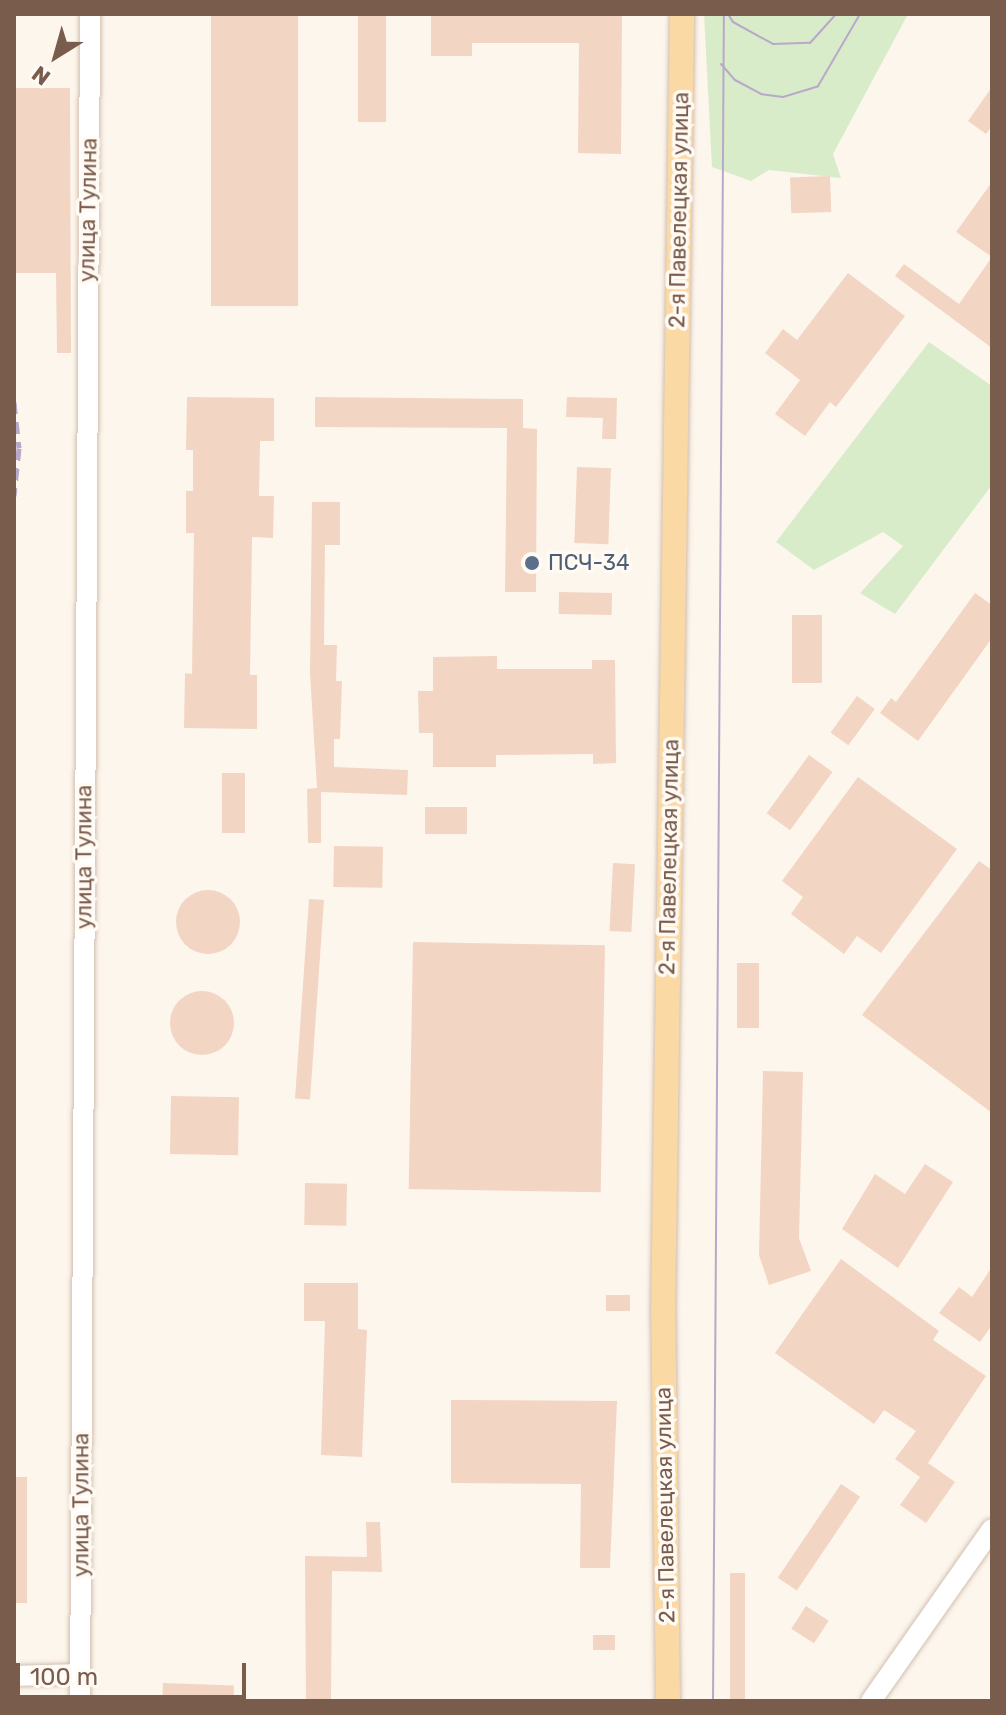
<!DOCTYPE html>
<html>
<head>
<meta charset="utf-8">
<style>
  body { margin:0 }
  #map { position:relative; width:1006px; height:1715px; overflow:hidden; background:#fdf6ec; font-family:Rubik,sans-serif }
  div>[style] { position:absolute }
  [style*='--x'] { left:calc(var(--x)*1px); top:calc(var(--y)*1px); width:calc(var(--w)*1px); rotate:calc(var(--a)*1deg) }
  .green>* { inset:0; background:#d8ecc9 }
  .building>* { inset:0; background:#f3d5c3; transform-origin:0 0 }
  .round { border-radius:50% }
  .roads { filter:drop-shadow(0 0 2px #d1beb0) drop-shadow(0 0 2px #d1beb0) }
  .minor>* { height:20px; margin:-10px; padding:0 10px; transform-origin:10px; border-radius:10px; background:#fff }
  .major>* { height:24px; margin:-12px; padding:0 12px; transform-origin:12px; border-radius:12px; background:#fbd9a5 }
  .tram>* { height:2px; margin:-1px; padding:0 1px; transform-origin:1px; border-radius:1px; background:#b9a8c9 }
  .rail>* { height:5px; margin-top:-2.5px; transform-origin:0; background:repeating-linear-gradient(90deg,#b9a8c9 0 12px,transparent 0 20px) }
  .dots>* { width:22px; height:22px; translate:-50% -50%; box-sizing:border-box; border:4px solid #fffaf3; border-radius:50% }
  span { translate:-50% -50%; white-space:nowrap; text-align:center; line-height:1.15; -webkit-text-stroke:7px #fffaf3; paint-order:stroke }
  .street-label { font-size:22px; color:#7a5c4d }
  .service-label { font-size:22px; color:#4e5e75 }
  .left { translate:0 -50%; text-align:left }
  .frame { position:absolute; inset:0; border:16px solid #7a5c4d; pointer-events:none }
  .north { position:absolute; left:16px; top:16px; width:80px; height:80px; -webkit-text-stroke:6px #fffaf3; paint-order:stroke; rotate:217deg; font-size:22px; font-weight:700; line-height:32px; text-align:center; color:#7a5c4d }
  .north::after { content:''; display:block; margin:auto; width:28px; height:36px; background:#7a5c4d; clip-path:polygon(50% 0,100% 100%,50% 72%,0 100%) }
  .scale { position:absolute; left:16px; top:1663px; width:230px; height:36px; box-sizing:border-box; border:4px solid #7a5c4d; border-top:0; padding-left:10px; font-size:24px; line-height:28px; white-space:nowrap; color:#7a5c4d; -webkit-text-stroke:6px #fffaf3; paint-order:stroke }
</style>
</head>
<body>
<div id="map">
  <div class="green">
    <i style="clip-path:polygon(704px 14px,908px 14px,833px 154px,841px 178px,769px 170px,751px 181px,712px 167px)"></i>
    <i style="clip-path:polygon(929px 342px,992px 386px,992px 485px,895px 614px,860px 593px,903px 546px,883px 532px,814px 570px,776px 542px)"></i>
  </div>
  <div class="building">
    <i style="left:211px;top:14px;width:87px;height:292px"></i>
    <i style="left:358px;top:14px;width:28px;height:108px"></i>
    <i style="clip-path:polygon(431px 14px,622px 14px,621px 154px,578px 153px,579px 43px,472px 43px,472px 56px,431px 56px)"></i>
    <i style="clip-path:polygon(992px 87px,992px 126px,986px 134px,968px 121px)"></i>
    <i style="clip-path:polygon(14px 88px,70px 88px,71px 353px,57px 353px,56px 273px,14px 273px)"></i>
    <i style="left:830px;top:176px;width:36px;height:40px;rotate:88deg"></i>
    <i style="clip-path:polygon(992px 182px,992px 257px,956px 232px)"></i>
    <i style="clip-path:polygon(992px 257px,992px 348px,895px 276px,904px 264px,959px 304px)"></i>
    <i style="clip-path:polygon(848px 273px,905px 316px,836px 407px,830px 402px,805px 436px,775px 414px,800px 380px,765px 353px,783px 329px,797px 340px)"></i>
    <i style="clip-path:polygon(187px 397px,274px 398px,274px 441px,260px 441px,259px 496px,274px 496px,273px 538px,252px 537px,250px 675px,257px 675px,257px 729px,184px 728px,185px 673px,192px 674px,194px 533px,186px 533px,186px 491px,193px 491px,193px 450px,186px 450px)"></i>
    <i style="clip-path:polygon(315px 397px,523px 399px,523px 428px,537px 429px,536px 592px,505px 592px,507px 428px,315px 427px)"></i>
    <i style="clip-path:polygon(567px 397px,617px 398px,616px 439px,602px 439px,603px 418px,566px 417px)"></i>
    <i style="left:577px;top:467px;width:34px;height:76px;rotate:2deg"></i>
    <i style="clip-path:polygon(312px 502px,340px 502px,340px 545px,325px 545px,324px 645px,337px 645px,336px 681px,342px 681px,340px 739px,334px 739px,334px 767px,408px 770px,407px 795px,321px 792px,321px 843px,308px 843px,307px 789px,317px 788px,310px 673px)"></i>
    <i style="left:559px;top:592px;width:53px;height:22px;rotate:1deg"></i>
    <i style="clip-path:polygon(975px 593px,992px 605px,992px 638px,918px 741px,880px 713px,891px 698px,896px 702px)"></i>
    <i style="left:792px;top:615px;width:30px;height:68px"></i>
    <i style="clip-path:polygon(497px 656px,497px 669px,592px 669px,592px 660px,615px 660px,616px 763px,593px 764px,593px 754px,496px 755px,496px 767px,433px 767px,433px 733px,419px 733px,418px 691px,433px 691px,433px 657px)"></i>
    <i style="left:857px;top:696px;width:22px;height:45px;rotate:36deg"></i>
    <i style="left:809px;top:755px;width:29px;height:72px;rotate:36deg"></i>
    <i style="left:222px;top:773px;width:23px;height:60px"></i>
    <i style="clip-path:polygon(858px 777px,957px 849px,881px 953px,857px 936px,844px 954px,791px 914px,803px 897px,782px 881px)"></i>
    <i style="left:425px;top:807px;width:42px;height:27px"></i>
    <i style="left:334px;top:846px;width:49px;height:41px;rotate:1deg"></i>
    <i style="clip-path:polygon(979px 861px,992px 870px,992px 1113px,862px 1015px)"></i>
    <i style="left:613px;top:863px;width:22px;height:68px;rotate:3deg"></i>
    <i class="round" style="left:176px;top:890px;width:64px;height:64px"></i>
    <i style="left:309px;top:899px;width:15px;height:200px;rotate:4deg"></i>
    <i style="left:413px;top:942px;width:192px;height:247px;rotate:1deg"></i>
    <i style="left:737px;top:963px;width:22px;height:65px"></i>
    <i class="round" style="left:170px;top:991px;width:64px;height:64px"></i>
    <i style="clip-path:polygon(763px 1071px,803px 1072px,799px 1238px,811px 1271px,769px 1285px,759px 1255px)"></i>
    <i style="left:171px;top:1096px;width:68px;height:58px;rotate:1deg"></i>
    <i style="clip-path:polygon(925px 1164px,953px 1182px,898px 1268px,842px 1229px,875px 1174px,905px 1194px)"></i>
    <i style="left:305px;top:1183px;width:42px;height:42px;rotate:1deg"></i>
    <i style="clip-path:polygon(841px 1259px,939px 1331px,933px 1340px,986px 1376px,928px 1463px,955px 1482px,926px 1523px,900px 1505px,920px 1477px,895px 1459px,916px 1431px,884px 1410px,874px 1424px,775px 1353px)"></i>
    <i style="clip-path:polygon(992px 1267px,992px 1325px,980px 1342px,939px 1313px,959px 1287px,972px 1297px)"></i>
    <i style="clip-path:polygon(304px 1283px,358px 1283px,358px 1329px,367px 1330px,362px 1457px,321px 1455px,325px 1321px,304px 1321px)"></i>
    <i style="left:606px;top:1295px;width:24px;height:16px"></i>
    <i style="clip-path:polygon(451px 1400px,617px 1401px,610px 1568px,580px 1568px,581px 1484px,451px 1483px)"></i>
    <i style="left:14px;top:1477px;width:13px;height:126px"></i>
    <i style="left:841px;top:1484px;width:23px;height:113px;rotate:34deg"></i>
    <i style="clip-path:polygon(366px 1522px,380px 1522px,382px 1572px,332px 1571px,331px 1701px,306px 1701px,305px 1556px,367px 1557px)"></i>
    <i style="left:730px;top:1573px;width:15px;height:128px"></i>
    <i style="left:806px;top:1606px;width:27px;height:27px;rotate:33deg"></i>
    <i style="left:593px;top:1635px;width:22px;height:15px"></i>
    <i style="left:163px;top:1683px;width:71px;height:18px;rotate:2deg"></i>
  </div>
  <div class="roads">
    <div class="minor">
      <i style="--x:14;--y:1676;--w:67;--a:-1.7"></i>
      <i style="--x:80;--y:1701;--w:1687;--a:-89.66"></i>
      <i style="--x:871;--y:1701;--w:210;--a:-54.9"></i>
    </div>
    <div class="major">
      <i style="--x:668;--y:1701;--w:385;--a:-90.7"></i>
      <i style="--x:663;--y:1316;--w:1302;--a:-89.16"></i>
    </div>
  </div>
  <div class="tram">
    <i style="--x:728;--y:14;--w:9;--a:58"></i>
    <i style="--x:733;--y:22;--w:46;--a:28.8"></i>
    <i style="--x:773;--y:44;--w:37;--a:-2"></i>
    <i style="--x:810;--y:43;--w:39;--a:-48"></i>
    <i style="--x:721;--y:64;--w:21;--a:49"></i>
    <i style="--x:735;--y:80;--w:30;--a:28"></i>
    <i style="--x:761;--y:94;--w:22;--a:8"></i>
    <i style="--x:783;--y:97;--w:37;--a:-17"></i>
    <i style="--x:818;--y:86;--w:83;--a:-59.7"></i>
    <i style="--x:713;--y:1701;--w:1687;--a:-89.63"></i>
  </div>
  <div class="rail">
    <i style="--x:14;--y:402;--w:46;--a:83.8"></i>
    <i style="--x:19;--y:448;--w:48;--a:95.9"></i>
  </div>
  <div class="dots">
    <i style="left:532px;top:563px;background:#5c6f8a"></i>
  </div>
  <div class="street-label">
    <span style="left:88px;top:210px;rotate:-89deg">улица Тулина</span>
    <span style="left:679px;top:210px;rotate:-89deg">2-я Павелецкая улица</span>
    <span style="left:84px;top:857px;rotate:-90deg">улица Тулина</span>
    <span style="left:669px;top:857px;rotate:-89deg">2-я Павелецкая улица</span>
    <span style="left:81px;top:1505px;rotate:-90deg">улица Тулина</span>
    <span style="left:665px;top:1505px;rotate:-91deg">2-я Павелецкая улица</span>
  </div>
  <div class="service-label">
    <span class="left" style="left:548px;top:563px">ПСЧ-34</span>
  </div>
  <div class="frame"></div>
  <div class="north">N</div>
  <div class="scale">100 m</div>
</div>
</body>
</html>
